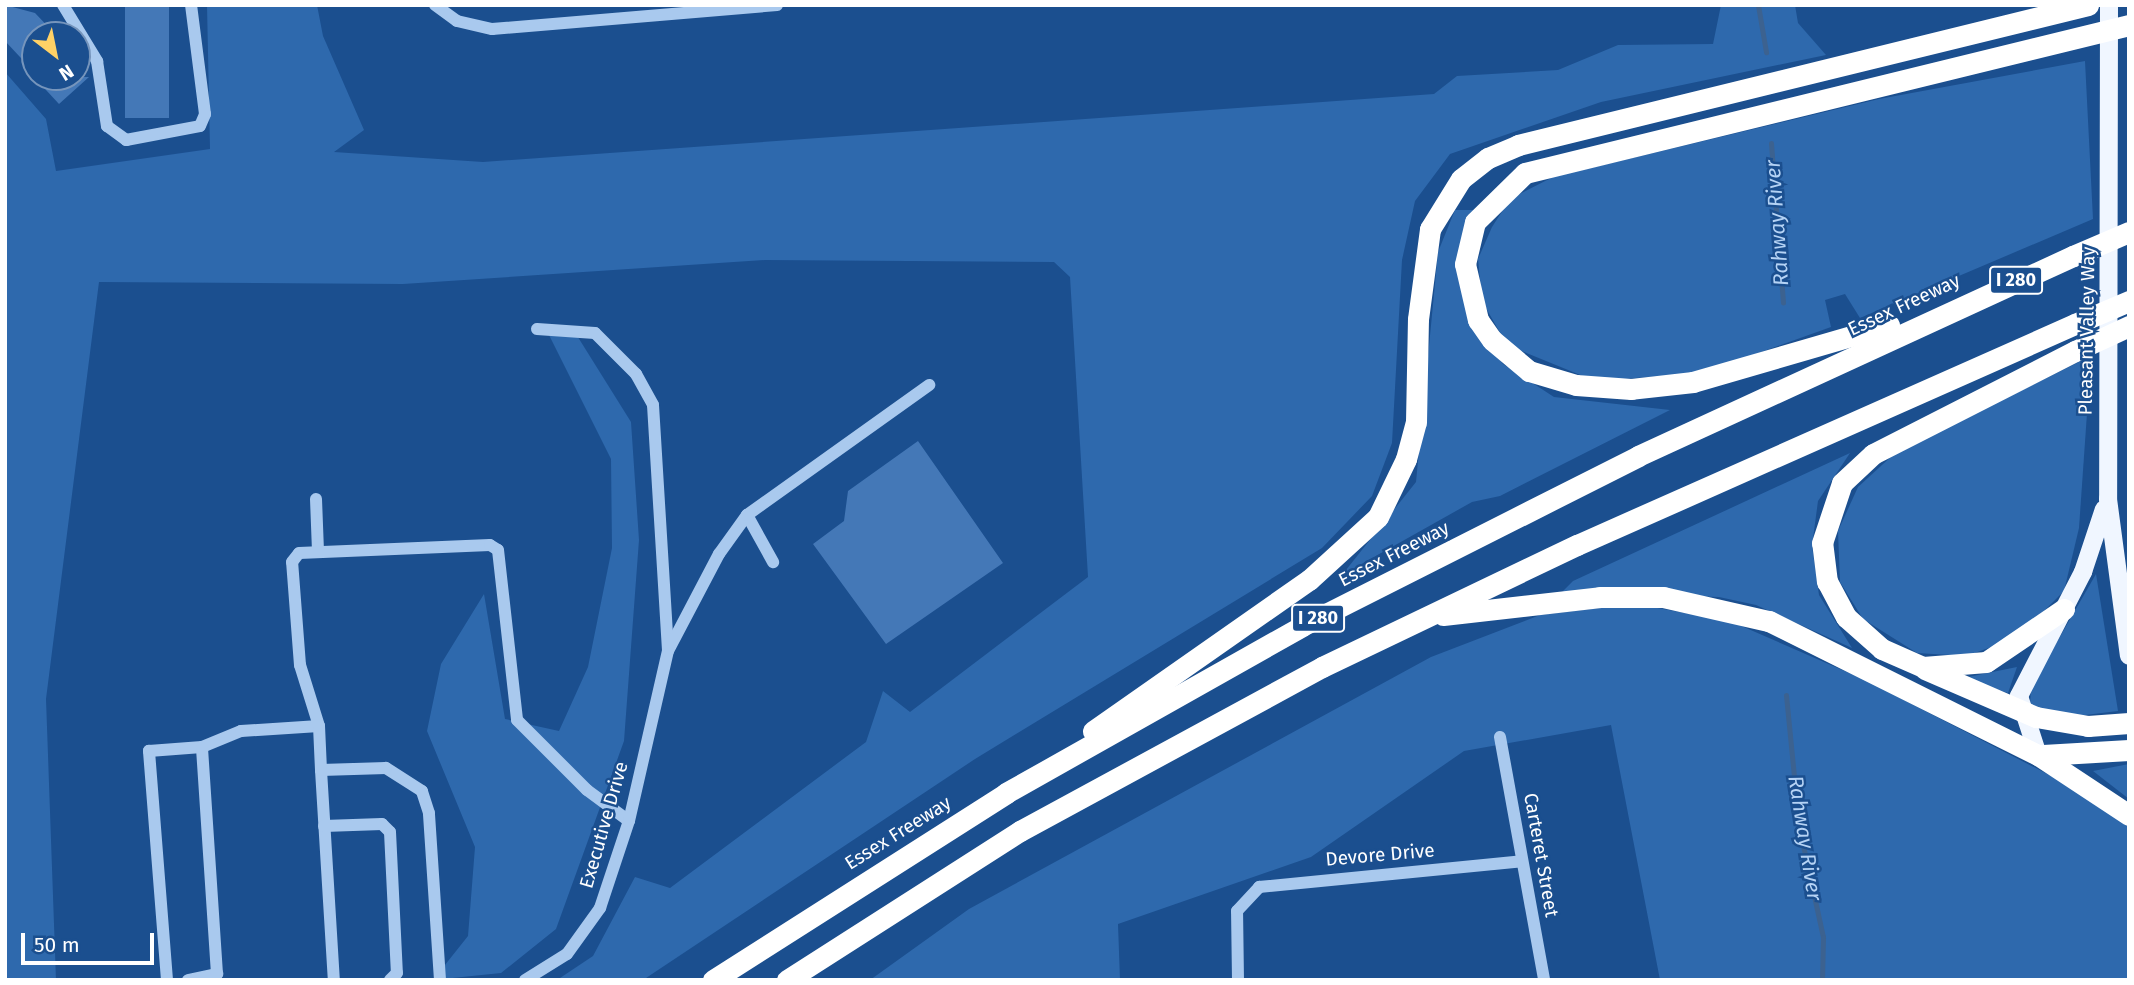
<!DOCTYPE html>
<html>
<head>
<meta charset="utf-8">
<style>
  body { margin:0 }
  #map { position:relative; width:2134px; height:985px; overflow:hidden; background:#1b4f8f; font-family:"Fira Sans",sans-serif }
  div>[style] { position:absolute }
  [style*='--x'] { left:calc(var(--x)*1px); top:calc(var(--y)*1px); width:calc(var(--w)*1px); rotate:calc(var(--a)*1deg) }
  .green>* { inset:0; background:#2e69ad }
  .stream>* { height:5px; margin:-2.5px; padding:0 2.5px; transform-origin:2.5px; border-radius:2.5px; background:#3c6290 }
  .building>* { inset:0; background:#4478b7; transform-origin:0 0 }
  .minor>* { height:12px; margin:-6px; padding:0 6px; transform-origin:6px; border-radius:6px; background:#a9c9ee }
  .major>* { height:18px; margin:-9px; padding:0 9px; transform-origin:9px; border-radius:9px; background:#f0f6ff }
  .highway>* { height:21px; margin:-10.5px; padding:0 10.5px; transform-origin:10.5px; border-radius:10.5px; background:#fff }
  .highway-bridge>* { height:21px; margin:-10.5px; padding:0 10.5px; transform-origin:10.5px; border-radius:10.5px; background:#fff }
  span { translate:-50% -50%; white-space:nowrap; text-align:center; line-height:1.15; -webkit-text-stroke:5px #1b4f8f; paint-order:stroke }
  .shield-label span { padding:2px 5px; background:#1b4f8f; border:2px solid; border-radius:5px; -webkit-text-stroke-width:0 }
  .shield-label { font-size:18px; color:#fff; font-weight:700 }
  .street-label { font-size:19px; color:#fff }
  .water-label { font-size:21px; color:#b5d3f5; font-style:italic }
  .frame { position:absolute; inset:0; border:7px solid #fff; pointer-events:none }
  .north { position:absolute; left:21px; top:21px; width:70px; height:70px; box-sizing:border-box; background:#1b4f8f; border:2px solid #7695bc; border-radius:50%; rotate:148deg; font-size:19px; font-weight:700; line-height:28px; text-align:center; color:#fff }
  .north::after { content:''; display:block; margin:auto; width:24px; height:32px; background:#ffd166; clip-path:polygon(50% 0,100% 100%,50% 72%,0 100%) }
  .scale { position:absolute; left:21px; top:933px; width:133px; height:32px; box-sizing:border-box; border:4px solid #fff; border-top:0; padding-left:9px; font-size:21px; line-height:24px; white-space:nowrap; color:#fff; -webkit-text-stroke:5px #1b4f8f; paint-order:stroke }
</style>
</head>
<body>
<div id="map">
  <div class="green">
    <i style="clip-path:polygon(207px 5px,317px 5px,323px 36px,364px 130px,334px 152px,483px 162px,1434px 94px,1457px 76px,1558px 70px,1618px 45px,1713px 44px,1721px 5px,1795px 5px,1798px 23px,1826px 55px,1601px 102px,1450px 154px,1415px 201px,1402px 260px,1392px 443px,1372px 496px,1322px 548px,975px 759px,643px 980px,557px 980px,593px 956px,635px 877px,670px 888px,866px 742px,883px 691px,910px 712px,1088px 577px,1070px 277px,1054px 262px,765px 260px,403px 284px,99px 282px,46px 699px,56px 980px,5px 980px,5px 72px,46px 119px,56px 171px,210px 149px)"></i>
    <i style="clip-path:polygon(2085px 61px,2093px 219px,1860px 318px,1845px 294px,1825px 300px,1831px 327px,1702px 373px,1595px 381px,1507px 345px,1482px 301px,1478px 259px,1492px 227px,1510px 199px,1553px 177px,1879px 99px)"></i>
    <i style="clip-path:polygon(1455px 210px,1475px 210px,1470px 323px,1503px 364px,1554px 397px,1670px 410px,1500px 496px,1472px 502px,1342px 575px,1416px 482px,1438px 252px)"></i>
    <i style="clip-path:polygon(547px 331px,576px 334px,631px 422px,639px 540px,624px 741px,556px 929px,501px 973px,433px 980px,468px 936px,475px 847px,427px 731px,441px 664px,484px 594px,505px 719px,559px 731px,588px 667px,612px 548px,611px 459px)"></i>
    <i style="clip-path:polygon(2091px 356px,2079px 528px,2064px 591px,2017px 638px,1966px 656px,1917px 653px,1863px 619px,1840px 582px,1838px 531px,1858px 487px,1894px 454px)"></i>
    <i style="clip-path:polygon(1850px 453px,1818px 501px,1812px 546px,1819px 595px,1852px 648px,1756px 605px,1719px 597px,1562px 592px,1573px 581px)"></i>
    <i style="clip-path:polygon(2096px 574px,2118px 711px,2069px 717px,2030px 706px,2031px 687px)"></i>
    <i style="clip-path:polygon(1635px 604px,1730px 621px,1863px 679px,2057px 779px,2129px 827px,2129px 980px,1660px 980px,1611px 725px,1464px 751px,1311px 857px,1118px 924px,1120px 980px,870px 980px,969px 909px,1431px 657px,1540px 615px)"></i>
    <i style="clip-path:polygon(2017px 667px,2008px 693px,1963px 678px)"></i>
    <i style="clip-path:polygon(2129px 764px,2129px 799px,2093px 771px)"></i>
  </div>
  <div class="stream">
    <i style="--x:1758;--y:5;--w:48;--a:80.3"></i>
    <i style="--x:1771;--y:143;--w:160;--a:85.7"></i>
    <i style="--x:1786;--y:695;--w:133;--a:84.4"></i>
    <i style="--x:1799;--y:827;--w:113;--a:77.7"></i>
    <i style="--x:1823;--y:937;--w:43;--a:91.3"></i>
  </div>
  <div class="building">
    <i style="clip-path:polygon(5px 5px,35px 13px,56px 35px,35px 35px,35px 73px,5px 41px)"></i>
    <i style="left:125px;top:5px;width:44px;height:113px"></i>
    <i style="clip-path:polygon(34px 77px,89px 77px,59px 104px)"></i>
    <i style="clip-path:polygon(918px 441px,1003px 563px,886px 644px,813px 544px,844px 521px,848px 491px)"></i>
  </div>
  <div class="minor">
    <i style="--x:63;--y:5;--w:66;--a:58.7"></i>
    <i style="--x:97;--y:61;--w:66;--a:81.3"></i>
    <i style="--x:107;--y:126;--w:24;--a:36"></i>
    <i style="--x:126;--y:140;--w:75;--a:-10.7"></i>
    <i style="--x:200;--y:126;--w:13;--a:-67"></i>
    <i style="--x:205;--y:114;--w:110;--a:-97.3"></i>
    <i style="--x:435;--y:5;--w:27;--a:36"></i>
    <i style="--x:457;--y:21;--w:36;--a:13"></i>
    <i style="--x:492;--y:29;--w:286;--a:-4.8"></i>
    <i style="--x:537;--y:329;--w:58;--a:3.9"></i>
    <i style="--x:595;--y:333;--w:58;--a:45"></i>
    <i style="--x:636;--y:374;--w:35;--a:61"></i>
    <i style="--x:653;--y:405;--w:245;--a:86.5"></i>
    <i style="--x:316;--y:499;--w:53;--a:87.8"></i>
    <i style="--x:747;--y:515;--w:54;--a:61"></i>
    <i style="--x:1500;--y:737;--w:247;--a:79.7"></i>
    <i style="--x:321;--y:770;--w:210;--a:86.5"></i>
    <i style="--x:324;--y:826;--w:58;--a:-2"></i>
    <i style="--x:382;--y:824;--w:11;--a:45"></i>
    <i style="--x:390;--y:832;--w:141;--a:87.2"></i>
    <i style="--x:397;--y:973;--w:10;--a:135"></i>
    <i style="--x:167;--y:980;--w:230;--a:-94.5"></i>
    <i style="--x:149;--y:751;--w:53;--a:-4.3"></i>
    <i style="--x:202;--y:747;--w:42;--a:-22.3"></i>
    <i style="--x:241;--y:731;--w:78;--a:-3.7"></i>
    <i style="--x:188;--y:980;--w:30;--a:-12"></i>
    <i style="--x:217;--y:974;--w:227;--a:-93.8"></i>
    <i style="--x:440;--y:980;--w:167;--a:-93.8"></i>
    <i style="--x:429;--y:813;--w:23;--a:-108"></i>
    <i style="--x:422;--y:791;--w:43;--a:-147.4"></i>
    <i style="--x:386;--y:768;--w:65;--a:178.2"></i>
    <i style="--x:321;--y:770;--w:44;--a:-92.6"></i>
    <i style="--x:319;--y:726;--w:64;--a:-107.3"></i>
    <i style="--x:300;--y:665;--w:103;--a:-94.4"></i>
    <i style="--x:292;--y:562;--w:11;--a:-52"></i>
    <i style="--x:299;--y:553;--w:191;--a:-2.4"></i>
    <i style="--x:490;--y:545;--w:9;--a:32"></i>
    <i style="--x:498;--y:550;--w:171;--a:83.6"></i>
    <i style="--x:517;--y:720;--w:99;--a:45"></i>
    <i style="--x:587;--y:790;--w:52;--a:36.4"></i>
    <i style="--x:525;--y:980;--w:49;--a:-31.8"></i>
    <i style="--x:567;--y:954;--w:57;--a:-54.3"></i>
    <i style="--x:600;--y:908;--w:92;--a:-71.6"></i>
    <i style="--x:629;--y:821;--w:174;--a:-77.1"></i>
    <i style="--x:668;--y:651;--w:110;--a:-62.3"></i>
    <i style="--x:719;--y:554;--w:48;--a:-54.3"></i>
    <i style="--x:747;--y:515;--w:224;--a:-35.5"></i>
    <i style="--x:1238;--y:980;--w:69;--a:-90.8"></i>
    <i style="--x:1237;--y:911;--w:33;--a:-47"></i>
    <i style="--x:1259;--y:887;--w:264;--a:-5.6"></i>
  </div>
  <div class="major">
    <i style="--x:2109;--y:5;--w:494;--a:90.1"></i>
    <i style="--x:2108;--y:499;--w:158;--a:82.4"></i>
    <i style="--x:2038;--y:755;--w:62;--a:-107.9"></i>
    <i style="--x:2019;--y:696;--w:140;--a:-62.7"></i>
    <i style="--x:2083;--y:572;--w:66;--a:-71.6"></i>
  </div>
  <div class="highway">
    <i style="--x:1889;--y:325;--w:204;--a:163.8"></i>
    <i style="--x:1693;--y:382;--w:62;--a:173.6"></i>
    <i style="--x:1631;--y:389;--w:55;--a:-175.8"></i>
    <i style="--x:1576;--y:385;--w:49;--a:-163.4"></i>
    <i style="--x:1529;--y:371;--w:48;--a:-140"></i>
    <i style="--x:1492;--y:340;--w:24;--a:-125"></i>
    <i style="--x:1478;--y:320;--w:57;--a:-103.1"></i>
    <i style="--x:1465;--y:264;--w:43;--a:-76.6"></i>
    <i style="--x:1475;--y:222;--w:70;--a:-44.4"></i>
    <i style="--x:1525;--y:173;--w:622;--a:-13.77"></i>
    <i style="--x:2064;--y:609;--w:94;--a:145.8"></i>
    <i style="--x:1986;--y:662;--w:63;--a:175.5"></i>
    <i style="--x:1923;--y:667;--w:45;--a:-156.3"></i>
    <i style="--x:1882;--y:649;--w:48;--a:-138.4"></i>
    <i style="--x:1846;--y:617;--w:40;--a:-118"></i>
    <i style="--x:1827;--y:582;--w:39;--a:-97"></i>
    <i style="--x:1822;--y:543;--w:63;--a:-71.6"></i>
    <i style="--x:1842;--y:483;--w:42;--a:-43.1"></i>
    <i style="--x:1873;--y:454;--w:227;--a:-27"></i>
    <i style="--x:1443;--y:615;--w:158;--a:-6.5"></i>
    <i style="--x:1600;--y:597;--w:63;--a:0"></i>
    <i style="--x:1663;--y:597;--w:109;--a:12.8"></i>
    <i style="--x:1769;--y:621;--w:301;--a:26.5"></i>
    <i style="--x:2038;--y:755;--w:109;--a:33.4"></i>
    <i style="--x:1925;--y:669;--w:121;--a:23.4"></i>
    <i style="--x:2036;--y:717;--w:53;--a:9.8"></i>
    <i style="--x:2088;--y:726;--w:41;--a:-4.2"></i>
    <i style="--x:1093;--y:731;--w:264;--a:-35"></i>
    <i style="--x:1309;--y:580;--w:93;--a:-42.4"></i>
    <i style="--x:1378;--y:517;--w:64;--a:-64.2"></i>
    <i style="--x:1406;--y:459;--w:38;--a:-75"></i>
    <i style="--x:1416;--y:422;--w:103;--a:-88.9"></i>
    <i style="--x:1418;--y:319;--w:91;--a:-82.4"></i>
    <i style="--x:1430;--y:229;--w:59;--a:-58.2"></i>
    <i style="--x:1461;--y:179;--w:34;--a:-38"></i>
    <i style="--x:1488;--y:158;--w:33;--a:-23"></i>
    <i style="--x:1518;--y:145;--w:587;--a:-13.8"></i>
    <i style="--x:2043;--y:755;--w:86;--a:-3.3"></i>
    <i style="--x:713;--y:980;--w:348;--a:-32.5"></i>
    <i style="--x:1006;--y:793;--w:340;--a:-29.4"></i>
    <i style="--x:1302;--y:626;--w:377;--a:-26.8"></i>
    <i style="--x:1638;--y:456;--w:479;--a:-24.7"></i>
    <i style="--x:787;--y:980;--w:277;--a:-32.6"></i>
    <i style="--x:1020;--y:831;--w:344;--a:-28.5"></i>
    <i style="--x:1322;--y:667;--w:283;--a:-25.6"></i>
    <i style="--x:1577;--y:545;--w:545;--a:-23.93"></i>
  </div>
  <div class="highway-bridge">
    <i style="--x:2073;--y:256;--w:61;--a:-23.2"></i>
    <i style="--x:2075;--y:324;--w:59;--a:-23.1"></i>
    <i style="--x:2075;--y:351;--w:60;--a:-24.8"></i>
  </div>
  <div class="shield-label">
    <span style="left:2016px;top:280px">I 280</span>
    <span style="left:1318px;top:618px">I 280</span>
  </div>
  <div class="street-label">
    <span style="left:1904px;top:305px;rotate:-25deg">Essex Freeway</span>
    <span style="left:2087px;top:331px;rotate:-89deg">Pleasant Valley Way</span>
    <span style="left:1394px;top:554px;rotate:-27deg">Essex Freeway</span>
    <span style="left:604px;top:825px;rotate:-74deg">Executive Drive</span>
    <span style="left:898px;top:833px;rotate:-32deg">Essex Freeway</span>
    <span style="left:1380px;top:855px;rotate:-5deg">Devore Drive</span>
    <span style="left:1541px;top:855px;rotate:80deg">Carteret Street</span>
  </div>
  <div class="water-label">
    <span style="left:1777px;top:223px;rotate:-94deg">Rahway River</span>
    <span style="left:1805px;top:838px;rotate:81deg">Rahway River</span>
  </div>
  <div class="frame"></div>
  <div class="north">N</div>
  <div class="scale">50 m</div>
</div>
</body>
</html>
